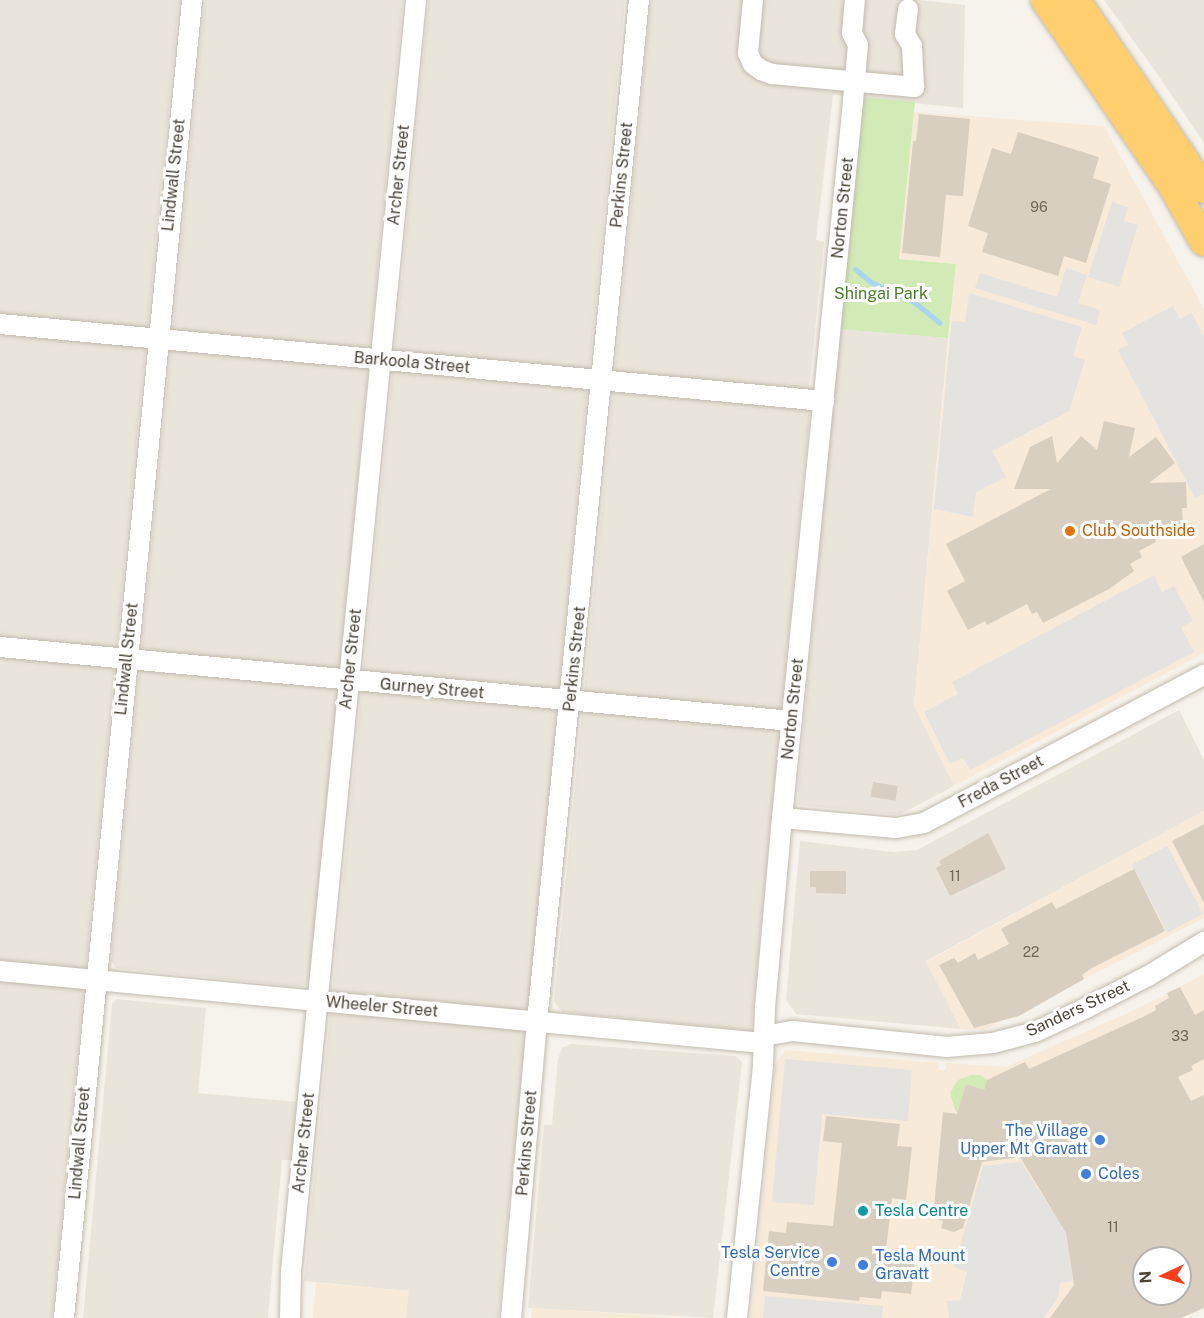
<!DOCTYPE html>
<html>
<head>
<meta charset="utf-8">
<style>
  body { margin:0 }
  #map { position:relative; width:1204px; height:1318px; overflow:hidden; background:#f6f3ec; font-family:"Public Sans",sans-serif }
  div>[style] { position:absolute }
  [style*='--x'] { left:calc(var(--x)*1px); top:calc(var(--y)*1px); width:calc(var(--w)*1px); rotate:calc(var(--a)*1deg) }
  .residential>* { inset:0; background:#eae5da }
  .commercial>* { inset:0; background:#f7ead8 }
  .green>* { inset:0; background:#d2eab5 }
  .parking>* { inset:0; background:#e5e3e0; transform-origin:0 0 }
  .stream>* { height:5px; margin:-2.5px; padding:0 2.5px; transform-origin:2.5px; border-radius:2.5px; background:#a9d4f2 }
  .building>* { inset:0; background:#d8cfc1; transform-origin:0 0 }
  .roads { filter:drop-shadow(0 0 2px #c2bbae) drop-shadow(0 0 2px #c2bbae) }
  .minor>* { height:20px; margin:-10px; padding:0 10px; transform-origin:10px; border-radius:10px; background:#fff }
  .highway>* { height:28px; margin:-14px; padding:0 14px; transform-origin:14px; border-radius:14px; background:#ffcf6e }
  .dots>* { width:16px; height:16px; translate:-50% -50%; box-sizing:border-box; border:3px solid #fff; border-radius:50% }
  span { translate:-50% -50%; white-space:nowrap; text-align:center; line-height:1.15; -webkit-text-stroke:6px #fff; paint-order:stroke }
  .number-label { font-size:14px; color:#6e675b }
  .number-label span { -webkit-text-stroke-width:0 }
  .street-label { font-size:16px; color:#4b4439 }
  .park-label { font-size:16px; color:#4a7f2a }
  .food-label { font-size:16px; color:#c56008 }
  .left { translate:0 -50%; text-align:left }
  .shop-label { font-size:16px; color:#366cbe }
  .right { translate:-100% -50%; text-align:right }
  .culture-label { font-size:16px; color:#0d838f }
  .north { position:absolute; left:1132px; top:1246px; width:60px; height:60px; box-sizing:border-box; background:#fff; border:2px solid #b7b4b0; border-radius:50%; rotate:266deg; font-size:16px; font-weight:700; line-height:24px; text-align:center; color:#4b4439 }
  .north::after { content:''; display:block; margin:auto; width:21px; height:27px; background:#fc3f1d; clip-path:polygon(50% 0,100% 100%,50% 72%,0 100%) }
</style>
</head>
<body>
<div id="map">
  <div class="residential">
    <i style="clip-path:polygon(0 0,179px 0,52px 1318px,0 1318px)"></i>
    <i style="clip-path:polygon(205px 0,403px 0,310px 982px,302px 987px,116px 968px,111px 961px)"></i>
    <i style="clip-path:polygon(429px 0,625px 0,498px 1318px,406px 1318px,408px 1291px,304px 1281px)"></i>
    <i style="clip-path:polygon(651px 0,920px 0,965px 5px,963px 108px,833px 95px,816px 240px,824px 242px,809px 389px,809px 421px,751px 1031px,563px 1012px,554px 1002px)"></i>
    <i style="clip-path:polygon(1104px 0,1204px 0,1204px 143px,1158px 75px)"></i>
    <i style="clip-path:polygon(839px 329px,948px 338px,914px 705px,954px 786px,899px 815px,797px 805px)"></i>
    <i style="clip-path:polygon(1179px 710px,1204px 760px,1204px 811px,926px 961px,961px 1029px,796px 1014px,786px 1000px,800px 841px,893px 852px,917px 850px)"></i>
    <i style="clip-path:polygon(117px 999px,206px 1008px,198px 1093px,297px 1102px,292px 1160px,282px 1160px,268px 1318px,83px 1318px,112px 1004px)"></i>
    <i style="clip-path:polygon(571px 1044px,735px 1056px,742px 1062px,713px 1318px,528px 1308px,544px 1125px,552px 1125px,558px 1059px,562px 1048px)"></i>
  </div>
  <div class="commercial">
    <i style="clip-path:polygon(914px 112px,1104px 126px,1204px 309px,1204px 653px,954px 786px,914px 705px,956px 264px,899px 259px)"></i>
    <i style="clip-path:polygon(1204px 811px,1204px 918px,984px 1030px,961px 1029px,926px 962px)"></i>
    <i style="clip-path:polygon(evenodd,1204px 974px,1204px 1303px,1171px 1318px,751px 1318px,776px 1063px,785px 1050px,939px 1063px,938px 1070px,946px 1070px,946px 1063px,1006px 1067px,1141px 1007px,1204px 974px,1144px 1258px,1180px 1258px,1180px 1294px,1144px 1294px,1144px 1258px)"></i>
    <i style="clip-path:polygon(316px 1283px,409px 1291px,406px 1318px,313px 1318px)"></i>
    <i style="clip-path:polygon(532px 1308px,624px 1314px,682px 1318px,531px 1318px)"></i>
  </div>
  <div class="green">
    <i style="clip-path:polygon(862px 97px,915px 102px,899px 259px,956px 264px,948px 338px,839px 329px)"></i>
    <i style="clip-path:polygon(971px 1075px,980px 1075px,987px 1080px,984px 1090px,966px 1084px,961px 1102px,977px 1108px,960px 1115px,955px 1110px,950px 1093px,958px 1080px)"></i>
  </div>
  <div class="parking">
    <i style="clip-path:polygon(1112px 202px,1128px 207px,1124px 221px,1138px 225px,1119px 287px,1088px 277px)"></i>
    <i style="clip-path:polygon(1066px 268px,1087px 275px,1078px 303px,1100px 310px,1096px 325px,975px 288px,980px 273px,1057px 297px)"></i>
    <i style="clip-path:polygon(969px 293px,1082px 327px,1073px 356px,1085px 360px,1069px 411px,992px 451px,1006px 477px,976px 492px,973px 517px,934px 509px,952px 321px,965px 322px)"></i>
    <i style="clip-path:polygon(1173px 306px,1180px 319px,1192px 313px,1204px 336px,1204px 494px,1195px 498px,1118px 350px,1129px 345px,1122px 333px)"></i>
    <i style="clip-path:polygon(1154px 575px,1162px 592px,1174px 586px,1193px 621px,1181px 627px,1194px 652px,970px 770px,963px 758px,950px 764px,924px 712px,958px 694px,952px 682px)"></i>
    <i style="left:1167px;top:846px;width:77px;height:40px;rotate:62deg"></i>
    <i style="clip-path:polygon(785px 1059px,912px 1070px,908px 1121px,822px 1114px,814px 1205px,772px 1202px)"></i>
    <i style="clip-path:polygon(1021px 1162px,1066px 1233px,1073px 1281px,1060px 1283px,1058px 1297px,1044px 1318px,949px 1318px,947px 1301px,960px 1300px,967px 1272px,954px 1267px,983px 1166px)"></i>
    <i style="clip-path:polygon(765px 1296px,883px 1306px,882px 1318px,763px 1318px)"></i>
  </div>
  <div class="stream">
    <i style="--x:855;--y:269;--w:21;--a:39"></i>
    <i style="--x:871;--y:282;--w:47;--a:24.9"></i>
    <i style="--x:914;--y:302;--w:33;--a:39"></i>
  </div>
  <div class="building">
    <i style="clip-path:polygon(919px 114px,970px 119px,963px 196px,946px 195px,940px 257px,902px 253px,913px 141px,916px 141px)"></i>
    <i style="clip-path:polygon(1018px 132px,1099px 157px,1093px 178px,1111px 184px,1086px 263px,1064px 256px,1058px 276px,982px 252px,988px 233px,968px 226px,992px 148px,1011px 154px)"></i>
    <i style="clip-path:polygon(1104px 421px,1135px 428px,1129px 457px,1156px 437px,1175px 463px,1149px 483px,1186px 482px,1187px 508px,1182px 508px,1183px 524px,1155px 539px,1156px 542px,1139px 551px,1142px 557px,1130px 564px,1134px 571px,1109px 589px,1043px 623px,1037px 612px,1032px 614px,1027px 604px,987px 625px,985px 621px,968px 630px,947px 591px,965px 581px,946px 544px,1051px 489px,1014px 489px,1030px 447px,1052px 436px,1057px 463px,1081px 436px,1097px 450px)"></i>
    <i style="clip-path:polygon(1204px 544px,1204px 602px,1181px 557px)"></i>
    <i style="left:873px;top:782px;width:25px;height:15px;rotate:9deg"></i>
    <i style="clip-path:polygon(1204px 824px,1204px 903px,1172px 841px)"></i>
    <i style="clip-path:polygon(988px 833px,1006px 869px,950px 896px,936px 868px,941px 865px,939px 861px)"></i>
    <i style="clip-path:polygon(1134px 869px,1165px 931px,1092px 968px,1082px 975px,1084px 979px,1019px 1016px,974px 1028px,939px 965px,954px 958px,958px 963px,975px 953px,978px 960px,1009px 944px,1001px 929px,1052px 902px,1056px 909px)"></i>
    <i style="clip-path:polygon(810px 871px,846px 871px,846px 894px,816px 893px,816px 887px,810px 887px)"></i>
    <i style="clip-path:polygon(evenodd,1180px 987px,1195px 1015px,1204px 1010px,1204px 1059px,1191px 1066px,1193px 1070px,1178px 1077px,1191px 1101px,1204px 1095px,1204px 1308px,1181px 1318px,1050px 1318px,1074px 1285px,1066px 1233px,1020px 1157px,982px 1162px,963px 1228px,954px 1232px,941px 1228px,943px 1221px,933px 1218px,943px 1112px,957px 1114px,966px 1084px,984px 1090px,987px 1080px,1025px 1062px,1029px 1069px,1145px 1016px,1156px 1010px,1155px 1006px,1169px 998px,1167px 993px,1180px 987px,1144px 1258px,1181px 1258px,1180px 1294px,1144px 1294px,1144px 1258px)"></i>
    <i style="clip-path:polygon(826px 1116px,900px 1124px,897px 1146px,912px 1147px,906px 1200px,892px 1198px,886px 1250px,916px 1253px,911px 1294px,882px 1291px,881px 1299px,860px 1297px,859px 1301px,763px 1291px,769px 1231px,786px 1233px,787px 1222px,833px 1226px,842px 1143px,823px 1141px)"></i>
  </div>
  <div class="roads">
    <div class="minor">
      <i style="--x:753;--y:0;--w:53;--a:95.4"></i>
      <i style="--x:748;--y:53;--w:12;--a:66"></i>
      <i style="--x:753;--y:64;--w:10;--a:37"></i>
      <i style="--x:761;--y:70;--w:12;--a:20"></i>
      <i style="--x:772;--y:74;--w:143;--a:5.2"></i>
      <i style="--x:914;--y:87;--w:41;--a:-92.8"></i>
      <i style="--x:912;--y:46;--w:14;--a:-120"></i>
      <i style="--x:905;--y:34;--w:25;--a:-83"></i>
      <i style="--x:0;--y:324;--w:828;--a:5.34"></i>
      <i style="--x:0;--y:647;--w:795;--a:5.34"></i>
      <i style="--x:782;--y:818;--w:114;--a:5"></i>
      <i style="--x:896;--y:828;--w:28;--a:-10"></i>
      <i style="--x:924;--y:823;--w:317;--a:-27.9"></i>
      <i style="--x:0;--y:971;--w:766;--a:5.39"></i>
      <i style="--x:764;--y:1036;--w:29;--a:-10"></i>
      <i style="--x:793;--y:1031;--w:155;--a:5.9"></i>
      <i style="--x:947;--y:1047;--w:46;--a:-5"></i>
      <i style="--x:993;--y:1043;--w:43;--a:-14.7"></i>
      <i style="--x:1035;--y:1032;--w:56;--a:-25.2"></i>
      <i style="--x:1086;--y:1008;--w:70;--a:-27.3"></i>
      <i style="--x:1148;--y:976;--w:66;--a:-31.3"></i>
      <i style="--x:64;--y:1318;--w:1324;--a:-84.45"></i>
      <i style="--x:290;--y:1318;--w:47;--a:-88.8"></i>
      <i style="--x:291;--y:1271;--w:1277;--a:-84.38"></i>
      <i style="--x:511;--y:1318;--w:297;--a:-85"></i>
      <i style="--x:537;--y:1022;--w:1027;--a:-84.3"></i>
      <i style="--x:737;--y:1318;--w:254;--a:-84.1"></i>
      <i style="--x:763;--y:1065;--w:57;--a:-88"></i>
      <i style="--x:765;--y:1008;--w:191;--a:-84.9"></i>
      <i style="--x:782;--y:818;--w:721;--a:-84.34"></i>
      <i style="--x:853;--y:101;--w:56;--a:-84.9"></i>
      <i style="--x:858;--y:45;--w:13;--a:-117"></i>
      <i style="--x:852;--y:33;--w:33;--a:-85"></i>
    </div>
    <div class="highway">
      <i style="--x:1045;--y:0;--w:227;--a:55.6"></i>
      <i style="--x:1173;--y:187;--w:63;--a:60.6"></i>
      <i style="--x:1076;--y:0;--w:228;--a:55.9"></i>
    </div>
  </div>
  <div class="dots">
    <i style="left:1070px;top:531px;background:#e8710a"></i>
    <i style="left:1100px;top:1140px;background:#3f7fe0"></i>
    <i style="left:1086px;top:1174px;background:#3f7fe0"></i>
    <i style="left:863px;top:1211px;background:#0f9aa8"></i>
    <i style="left:832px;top:1262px;background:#3f7fe0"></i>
    <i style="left:863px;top:1265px;background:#3f7fe0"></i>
  </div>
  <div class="number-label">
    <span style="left:1039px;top:207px">96</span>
    <span style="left:955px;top:876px">11</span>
    <span style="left:1031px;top:952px">22</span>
    <span style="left:1180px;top:1036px">33</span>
    <span style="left:1113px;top:1227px">11</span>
  </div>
  <div class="street-label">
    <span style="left:174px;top:175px;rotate:-84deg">Lindwall Street</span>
    <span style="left:399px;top:175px;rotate:-84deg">Archer Street</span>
    <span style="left:622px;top:175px;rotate:-84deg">Perkins Street</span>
    <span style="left:843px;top:208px;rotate:-84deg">Norton Street</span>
    <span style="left:412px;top:363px;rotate:5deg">Barkoola Street</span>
    <span style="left:127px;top:659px;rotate:-84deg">Lindwall Street</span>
    <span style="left:351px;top:659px;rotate:-84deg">Archer Street</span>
    <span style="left:575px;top:659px;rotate:-84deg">Perkins Street</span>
    <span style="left:432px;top:689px;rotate:5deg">Gurney Street</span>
    <span style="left:793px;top:709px;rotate:-84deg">Norton Street</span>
    <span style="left:1001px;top:782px;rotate:-28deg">Freda Street</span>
    <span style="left:382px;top:1007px;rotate:5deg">Wheeler Street</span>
    <span style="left:1078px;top:1009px;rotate:-25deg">Sanders Street</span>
    <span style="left:80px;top:1143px;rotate:-85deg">Lindwall Street</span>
    <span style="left:304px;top:1143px;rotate:-84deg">Archer Street</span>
    <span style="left:527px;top:1143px;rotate:-85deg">Perkins Street</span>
  </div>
  <div class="park-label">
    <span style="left:881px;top:294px">Shingai Park</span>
  </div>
  <div class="food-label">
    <span class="left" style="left:1082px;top:531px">Club Southside</span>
  </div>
  <div class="shop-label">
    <span class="right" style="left:1088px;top:1140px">The Village<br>Upper Mt Gravatt</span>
    <span class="left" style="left:1098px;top:1174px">Coles</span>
    <span class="right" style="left:820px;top:1262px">Tesla Service<br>Centre</span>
    <span class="left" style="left:875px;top:1265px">Tesla Mount<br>Gravatt</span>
  </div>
  <div class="culture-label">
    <span class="left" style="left:875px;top:1211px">Tesla Centre</span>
  </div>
  <div class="north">N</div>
</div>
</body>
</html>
